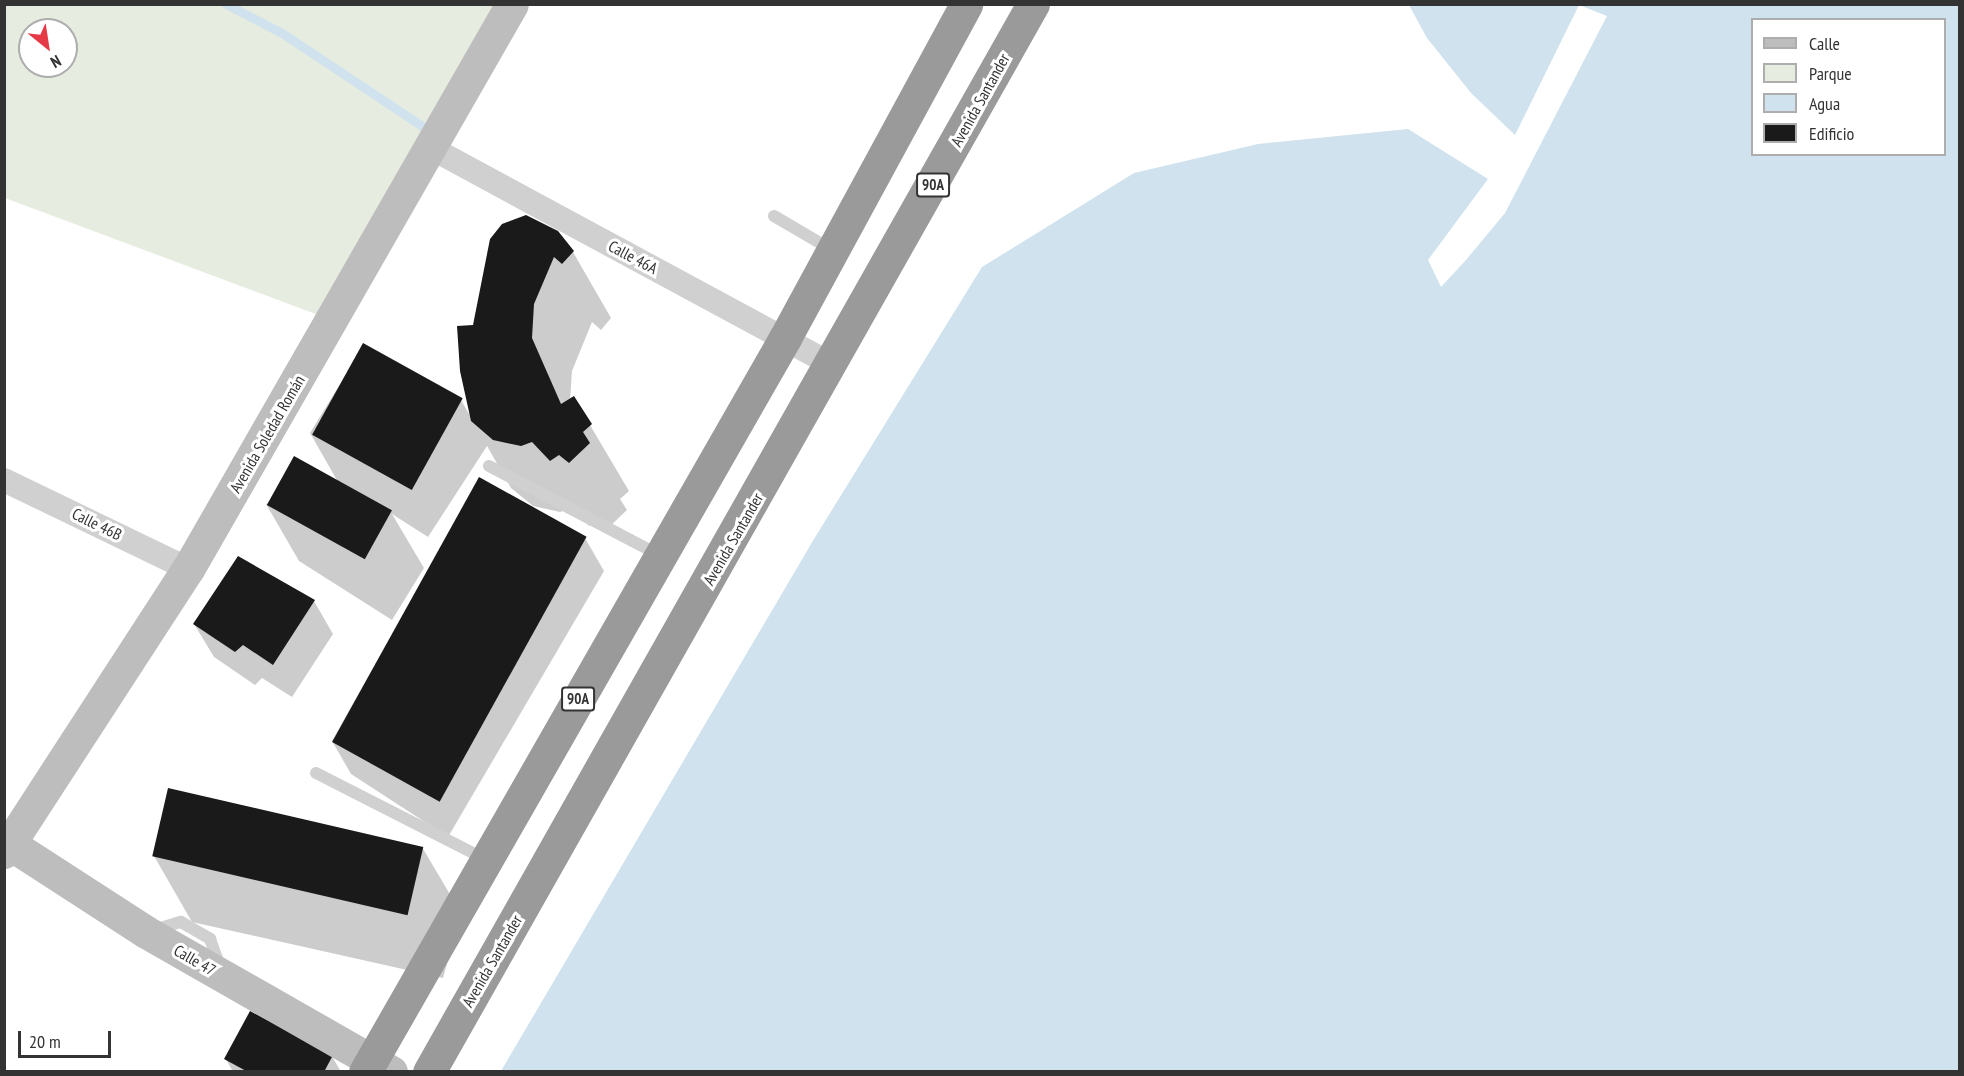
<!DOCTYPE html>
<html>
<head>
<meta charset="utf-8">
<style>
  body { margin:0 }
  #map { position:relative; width:1964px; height:1076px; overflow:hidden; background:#fff; font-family:"PT Sans Narrow",sans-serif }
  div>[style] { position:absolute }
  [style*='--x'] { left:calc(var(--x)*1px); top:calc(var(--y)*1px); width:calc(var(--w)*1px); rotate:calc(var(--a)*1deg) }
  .green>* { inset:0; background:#e6ecdf }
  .water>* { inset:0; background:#cfe2ee }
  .shadow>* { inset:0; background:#0003 }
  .stream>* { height:9px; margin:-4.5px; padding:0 4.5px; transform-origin:4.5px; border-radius:4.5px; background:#cfe2ee }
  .building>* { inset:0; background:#1a1a1a; transform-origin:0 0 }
  .lane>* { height:12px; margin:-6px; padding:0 6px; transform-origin:6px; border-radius:6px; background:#d0d0d0 }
  .street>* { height:24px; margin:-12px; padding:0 12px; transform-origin:12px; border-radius:12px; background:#d0d0d0 }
  .secondary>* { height:33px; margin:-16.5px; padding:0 16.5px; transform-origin:16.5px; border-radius:16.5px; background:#bdbdbd }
  .highway>* { height:33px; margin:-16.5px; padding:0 16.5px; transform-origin:16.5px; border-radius:16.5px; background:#9a9a9a }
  span { translate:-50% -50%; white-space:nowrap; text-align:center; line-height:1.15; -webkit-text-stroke:6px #fff; paint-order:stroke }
  .shield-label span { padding:2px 4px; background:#fff; border:2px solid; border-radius:4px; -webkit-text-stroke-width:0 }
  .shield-label { font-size:15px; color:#333; font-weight:700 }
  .street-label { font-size:16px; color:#333 }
  .frame { position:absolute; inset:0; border:6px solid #333; pointer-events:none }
  .legend { position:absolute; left:1751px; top:18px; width:195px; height:138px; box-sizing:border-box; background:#fff; border:2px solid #adadad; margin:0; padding:8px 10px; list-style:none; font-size:18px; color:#333 }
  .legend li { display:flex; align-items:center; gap:12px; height:30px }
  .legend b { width:30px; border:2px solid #adadad }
  .north { position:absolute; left:18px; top:18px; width:60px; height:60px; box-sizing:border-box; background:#fff; border:2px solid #adadad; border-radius:50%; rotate:150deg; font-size:16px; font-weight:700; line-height:24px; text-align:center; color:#333 }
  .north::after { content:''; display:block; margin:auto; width:21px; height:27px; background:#e63946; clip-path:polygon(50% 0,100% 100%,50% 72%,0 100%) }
  .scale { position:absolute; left:18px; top:1031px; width:93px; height:27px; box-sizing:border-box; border:3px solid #333; border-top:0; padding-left:8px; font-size:18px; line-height:21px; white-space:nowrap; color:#333; -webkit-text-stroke:4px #fff; paint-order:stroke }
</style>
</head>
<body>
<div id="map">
  <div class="green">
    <i style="clip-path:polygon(evenodd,4px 5px,500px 5px,321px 316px,5px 198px,4px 5px,30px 30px,66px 30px,66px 66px,30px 66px,30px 30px)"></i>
  </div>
  <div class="water">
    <i style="clip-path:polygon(evenodd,1409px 5px,1959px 5px,1959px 1071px,501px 1071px,814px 539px,982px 267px,1134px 173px,1258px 144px,1408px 129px,1488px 179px,1428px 260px,1441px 287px,1466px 260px,1505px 213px,1607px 16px,1579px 5px,1515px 135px,1471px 93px,1427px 38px,1409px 5px,1752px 20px,1944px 20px,1944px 154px,1752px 154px,1752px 20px)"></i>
  </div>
  <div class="shadow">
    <i style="clip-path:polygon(491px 240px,573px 252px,611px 318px,601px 330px,592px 322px,572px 371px,570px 401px,574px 398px,629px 491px,620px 499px,627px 510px,608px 528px,598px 520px,589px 526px,572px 508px,560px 512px,533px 506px,511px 488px,487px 446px,428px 537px,392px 514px,424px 568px,392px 620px,299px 561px,266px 504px,338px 482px,310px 433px,364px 345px,461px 400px,472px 419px,474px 327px)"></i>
    <i style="clip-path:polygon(479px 479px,585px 538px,604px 571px,448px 837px,351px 774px,332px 741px)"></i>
    <i style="clip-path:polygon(314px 601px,333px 634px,292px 697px,262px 678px,255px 685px,214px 657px,194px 624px)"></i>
    <i style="clip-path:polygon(422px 847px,461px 913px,443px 978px,192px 922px,154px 856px)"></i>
    <i style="clip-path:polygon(332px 1056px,341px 1072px,233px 1072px,226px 1059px)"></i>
  </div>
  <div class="stream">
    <i style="--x:226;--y:4;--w:63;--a:27.4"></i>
    <i style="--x:282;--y:33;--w:179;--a:33.6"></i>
  </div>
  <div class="building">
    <i style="clip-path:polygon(526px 215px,558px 231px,574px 251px,562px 264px,554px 257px,534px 304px,532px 338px,561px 404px,574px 396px,592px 424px,583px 432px,590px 443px,569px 463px,559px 455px,550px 461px,532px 442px,521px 446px,493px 440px,471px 421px,460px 371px,457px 326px,473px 325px,490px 239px,502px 224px)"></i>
    <i style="left:363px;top:343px;width:114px;height:105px;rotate:29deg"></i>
    <i style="left:294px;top:456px;width:112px;height:56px;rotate:29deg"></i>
    <i style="left:479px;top:477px;width:123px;height:303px;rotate:29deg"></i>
    <i style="clip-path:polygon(238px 556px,315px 600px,273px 665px,243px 645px,235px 652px,193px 624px)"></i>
    <i style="left:168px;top:788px;width:262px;height:70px;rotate:13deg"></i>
    <i style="clip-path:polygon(250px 1011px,333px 1055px,324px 1072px,248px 1072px,224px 1059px)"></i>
  </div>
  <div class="lane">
    <i style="--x:774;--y:216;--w:67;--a:30.4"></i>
    <i style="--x:489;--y:466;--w:192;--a:27.6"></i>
    <i style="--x:316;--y:773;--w:190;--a:27"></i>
    <i style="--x:154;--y:930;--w:28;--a:-17"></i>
    <i style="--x:181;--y:922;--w:34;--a:30"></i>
    <i style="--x:210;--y:939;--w:30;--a:70"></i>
  </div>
  <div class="street">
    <i style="--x:433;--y:149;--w:455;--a:28.4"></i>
    <i style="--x:4;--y:480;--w:204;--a:25.8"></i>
  </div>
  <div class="secondary">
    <i style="--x:4;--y:840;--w:169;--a:32.9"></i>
    <i style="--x:146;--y:932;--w:282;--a:29.7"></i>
    <i style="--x:4;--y:852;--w:338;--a:-57"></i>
    <i style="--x:188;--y:569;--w:651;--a:-60.17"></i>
  </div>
  <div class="highway">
    <i style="--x:365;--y:1072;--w:846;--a:-60.22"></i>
    <i style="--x:785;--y:338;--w:380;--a:-61.5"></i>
    <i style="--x:429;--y:1072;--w:1227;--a:-60.51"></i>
  </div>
  <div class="shield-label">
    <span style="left:933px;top:185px">90A</span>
    <span style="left:578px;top:699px">90A</span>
  </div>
  <div class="street-label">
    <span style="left:980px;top:100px;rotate:-61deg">Avenida Santander</span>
    <span style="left:633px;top:257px;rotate:28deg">Calle 46A</span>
    <span style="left:267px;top:434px;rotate:-60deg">Avenida Soledad Román</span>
    <span style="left:97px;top:524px;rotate:26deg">Calle 46B</span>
    <span style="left:733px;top:539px;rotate:-60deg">Avenida Santander</span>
    <span style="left:195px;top:960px;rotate:30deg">Calle 47</span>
    <span style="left:492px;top:961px;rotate:-60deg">Avenida Santander</span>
  </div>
  <div class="frame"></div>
  <ul class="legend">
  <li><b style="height:8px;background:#bdbdbd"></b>Calle</li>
  <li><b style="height:16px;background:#e6ecdf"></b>Parque</li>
  <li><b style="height:16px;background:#cfe2ee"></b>Agua</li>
  <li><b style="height:16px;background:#1a1a1a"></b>Edificio</li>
  </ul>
  <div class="north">N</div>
  <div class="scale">20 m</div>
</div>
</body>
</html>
